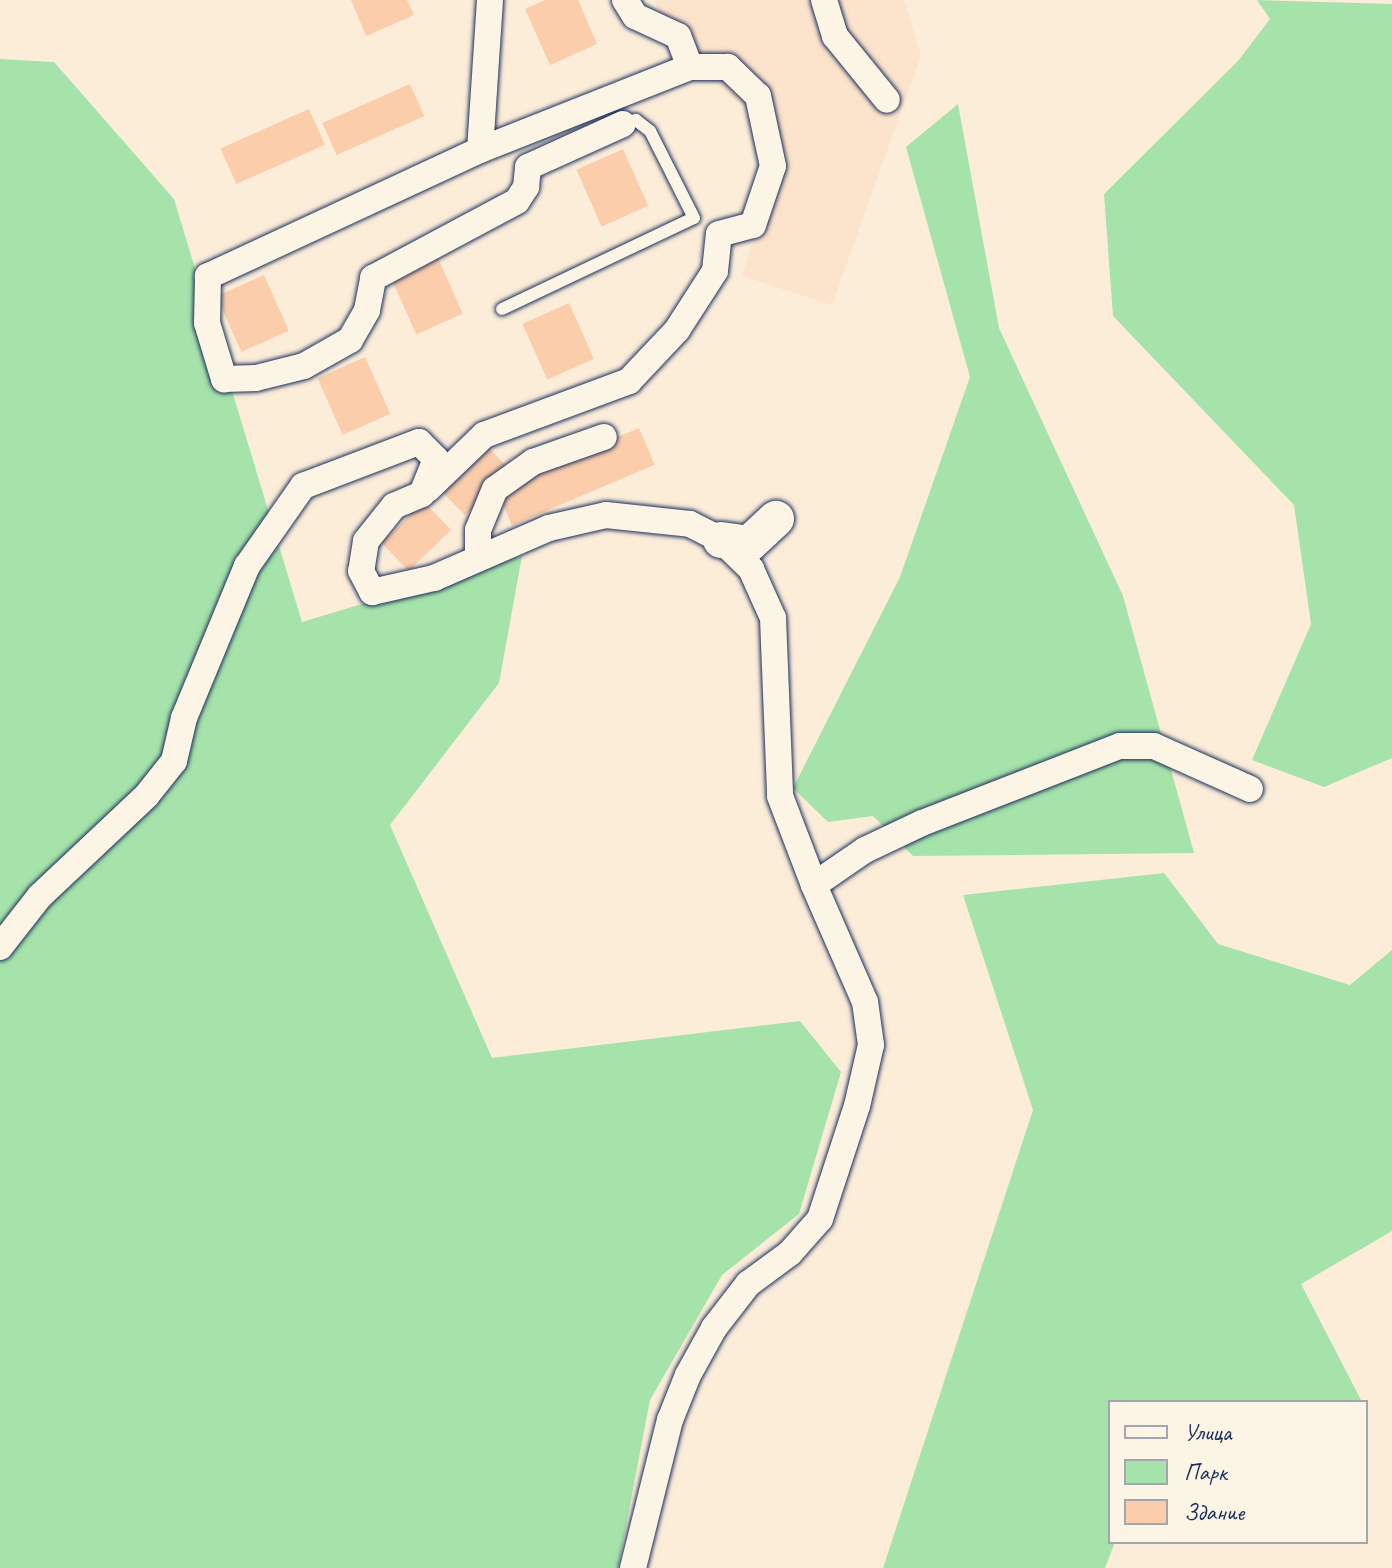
<!DOCTYPE html>
<html>
<head>
<meta charset="utf-8">
<style>
  body { margin:0 }
  #map { position:relative; width:1392px; height:1568px; overflow:hidden; background:#fcedd9; font-family:Caveat,sans-serif }
  div>[style] { position:absolute }
  [style*='--x'] { left:calc(var(--x)*1px); top:calc(var(--y)*1px); width:calc(var(--w)*1px); rotate:calc(var(--a)*1deg) }
  .built>* { inset:0; background:#fce3cb }
  .green>* { inset:0; background:#a6e3aa }
  .building>* { inset:0; background:#fbcdaa; transform-origin:0 0 }
  .roads { filter:drop-shadow(0 0 2px #1b2f5e) drop-shadow(0 0 2px #1b2f5e) }
  .service>* { height:12px; margin:-6px; padding:0 6px; transform-origin:6px; border-radius:6px; background:#fcf5e5 }
  .minor>* { height:26px; margin:-13px; padding:0 13px; transform-origin:13px; border-radius:13px; background:#fcf5e5 }
  .secondary>* { height:36px; margin:-18px; padding:0 18px; transform-origin:18px; border-radius:18px; background:#fcf5e5 }
  span { translate:-50% -50%; white-space:nowrap; text-align:center; line-height:1.15; -webkit-text-stroke:6px #fcf5e5; paint-order:stroke }
  .legend { position:absolute; left:1108px; top:1400px; width:260px; height:144px; box-sizing:border-box; background:#fcf5e5; border:2px solid #a2a6af; margin:0; padding:10px 14px; list-style:none; font-size:24px; color:#1b2f5e }
  .legend li { display:flex; align-items:center; gap:16px; height:40px }
  .legend b { width:40px; border:2px solid #a2a6af }
</style>
</head>
<body>
<div id="map">
  <div class="built">
    <i style="clip-path:polygon(655px 0,904px 0,921px 56px,832px 305px,742px 276px,784px 141px,664px 39px)"></i>
  </div>
  <div class="green">
    <i style="clip-path:polygon(1257px 0,1392px 4px,1392px 758px,1324px 787px,1252px 760px,1311px 624px,1294px 505px,1113px 316px,1104px 194px,1238px 61px,1270px 19px)"></i>
    <i style="clip-path:polygon(0 59px,54px 62px,174px 199px,302px 622px,522px 556px,499px 683px,390px 825px,492px 1058px,800px 1021px,841px 1072px,799px 1214px,722px 1275px,650px 1400px,618px 1568px,0 1568px)"></i>
    <i style="clip-path:polygon(958px 104px,999px 328px,1123px 596px,1194px 853px,913px 856px,873px 816px,828px 822px,793px 788px,900px 577px,970px 377px,906px 147px)"></i>
    <i style="clip-path:polygon(1164px 873px,1218px 944px,1350px 985px,1392px 950px,1392px 1231px,1301px 1284px,1362px 1402px,1110px 1402px,1110px 1542px,1115px 1542px,1105px 1568px,883px 1568px,1033px 1110px,963px 895px)"></i>
  </div>
  <div class="building">
    <i style="clip-path:polygon(351px 0,407px 0,414px 15px,366px 36px)"></i>
    <i style="clip-path:polygon(545px 0,578px 0,597px 44px,550px 65px,525px 9px)"></i>
    <i style="left:410px;top:84px;width:35px;height:96px;rotate:66deg"></i>
    <i style="left:309px;top:109px;width:39px;height:97px;rotate:66deg"></i>
    <i style="left:623px;top:149px;width:62px;height:51px;rotate:66deg"></i>
    <i style="left:438px;top:258px;width:61px;height:51px;rotate:66deg"></i>
    <i style="left:264px;top:275px;width:61px;height:52px;rotate:66deg"></i>
    <i style="left:569px;top:303px;width:61px;height:51px;rotate:66deg"></i>
    <i style="left:365px;top:357px;width:62px;height:52px;rotate:66deg"></i>
    <i style="left:639px;top:428px;width:40px;height:155px;rotate:67deg"></i>
    <i style="left:486px;top:445px;width:36px;height:64px;rotate:46deg"></i>
    <i style="left:424px;top:502px;width:39px;height:59px;rotate:46deg"></i>
  </div>
  <div class="roads">
    <div class="service">
      <i style="--x:502;--y:309;--w:212;--a:-25.4"></i>
      <i style="--x:694;--y:218;--w:97;--a:-116.8"></i>
      <i style="--x:650;--y:131;--w:18;--a:-142"></i>
      <i style="--x:636;--y:120;--w:14;--a:163"></i>
    </div>
    <div class="minor">
      <i style="--x:490;--y:0;--w:150;--a:93.8"></i>
      <i style="--x:480;--y:150;--w:300;--a:155.1"></i>
      <i style="--x:208;--y:276;--w:47;--a:91.2"></i>
      <i style="--x:207;--y:323;--w:59;--a:73.1"></i>
      <i style="--x:224;--y:379;--w:32;--a:-2"></i>
      <i style="--x:256;--y:378;--w:49;--a:-14"></i>
      <i style="--x:304;--y:366;--w:53;--a:-29.5"></i>
      <i style="--x:350;--y:340;--w:34;--a:-60"></i>
      <i style="--x:367;--y:310;--w:33;--a:-79"></i>
      <i style="--x:373;--y:278;--w:163;--a:-28.1"></i>
      <i style="--x:517;--y:201;--w:17;--a:-57"></i>
      <i style="--x:526;--y:187;--w:20;--a:-84"></i>
      <i style="--x:528;--y:167;--w:104;--a:-24.4"></i>
      <i style="--x:824;--y:0;--w:38;--a:73"></i>
      <i style="--x:835;--y:36;--w:82;--a:50.9"></i>
      <i style="--x:480;--y:150;--w:226;--a:-21.6"></i>
      <i style="--x:690;--y:67;--w:33;--a:-111"></i>
      <i style="--x:678;--y:36;--w:47;--a:-155.1"></i>
      <i style="--x:635;--y:16;--w:19;--a:-122"></i>
      <i style="--x:428;--y:489;--w:78;--a:-44"></i>
      <i style="--x:484;--y:435;--w:155;--a:-20.4"></i>
      <i style="--x:629;--y:381;--w:70;--a:-46.7"></i>
      <i style="--x:677;--y:330;--w:70;--a:-57.2"></i>
      <i style="--x:715;--y:271;--w:37;--a:-84"></i>
      <i style="--x:719;--y:234;--w:35;--a:-15"></i>
      <i style="--x:753;--y:225;--w:62;--a:-71.3"></i>
      <i style="--x:773;--y:166;--w:72;--a:-102.1"></i>
      <i style="--x:758;--y:96;--w:42;--a:-136"></i>
      <i style="--x:728;--y:67;--w:38;--a:180"></i>
      <i style="--x:478;--y:558;--w:28;--a:-90"></i>
      <i style="--x:478;--y:530;--w:44;--a:-67.5"></i>
      <i style="--x:495;--y:489;--w:47;--a:-35.4"></i>
      <i style="--x:533;--y:462;--w:75;--a:-19.4"></i>
      <i style="--x:0;--y:947;--w:65;--a:-51.9"></i>
      <i style="--x:40;--y:896;--w:147;--a:-43.3"></i>
      <i style="--x:147;--y:795;--w:43;--a:-51.5"></i>
      <i style="--x:174;--y:761;--w:44;--a:-76.9"></i>
      <i style="--x:184;--y:718;--w:165;--a:-67.5"></i>
      <i style="--x:247;--y:566;--w:98;--a:-55"></i>
      <i style="--x:303;--y:486;--w:124;--a:-20.8"></i>
      <i style="--x:419;--y:442;--w:24;--a:45"></i>
      <i style="--x:436;--y:459;--w:38;--a:112"></i>
      <i style="--x:422;--y:494;--w:30;--a:157"></i>
      <i style="--x:394;--y:506;--w:45;--a:128.7"></i>
      <i style="--x:366;--y:541;--w:30;--a:99"></i>
      <i style="--x:361;--y:571;--w:24;--a:62"></i>
      <i style="--x:372;--y:592;--w:64;--a:-12.7"></i>
      <i style="--x:434;--y:578;--w:125;--a:-23.5"></i>
      <i style="--x:549;--y:528;--w:58;--a:-12.8"></i>
      <i style="--x:606;--y:515;--w:84;--a:6.1"></i>
      <i style="--x:690;--y:524;--w:35;--a:27"></i>
      <i style="--x:721;--y:540;--w:42;--a:44"></i>
      <i style="--x:751;--y:569;--w:54;--a:65.8"></i>
      <i style="--x:773;--y:618;--w:178;--a:87.7"></i>
      <i style="--x:780;--y:796;--w:95;--a:69.1"></i>
      <i style="--x:633;--y:1568;--w:153;--a:-76"></i>
      <i style="--x:670;--y:1420;--w:48;--a:-68.2"></i>
      <i style="--x:688;--y:1375;--w:54;--a:-61"></i>
      <i style="--x:714;--y:1328;--w:56;--a:-52.3"></i>
      <i style="--x:748;--y:1284;--w:52;--a:-36.4"></i>
      <i style="--x:790;--y:1253;--w:45;--a:-48.6"></i>
      <i style="--x:820;--y:1219;--w:119;--a:-71.9"></i>
      <i style="--x:857;--y:1106;--w:63;--a:-77.1"></i>
      <i style="--x:871;--y:1045;--w:43;--a:-97.9"></i>
      <i style="--x:865;--y:1002;--w:128;--a:-113.6"></i>
      <i style="--x:814;--y:885;--w:62;--a:-34.5"></i>
      <i style="--x:865;--y:850;--w:63;--a:-25.3"></i>
      <i style="--x:922;--y:823;--w:212;--a:-21.3"></i>
      <i style="--x:1120;--y:746;--w:34;--a:0"></i>
      <i style="--x:1154;--y:746;--w:105;--a:24.1"></i>
    </div>
    <div class="secondary">
      <i style="--x:721;--y:540;--w:28;--a:8"></i>
      <i style="--x:749;--y:544;--w:37;--a:-43"></i>
    </div>
  </div>
  <ul class="legend">
  <li><b style="height:10px;background:#fcf5e5"></b>Улица</li>
  <li><b style="height:22px;background:#a6e3aa"></b>Парк</li>
  <li><b style="height:22px;background:#fbcdaa"></b>Здание</li>
  </ul>
</div>
</body>
</html>
